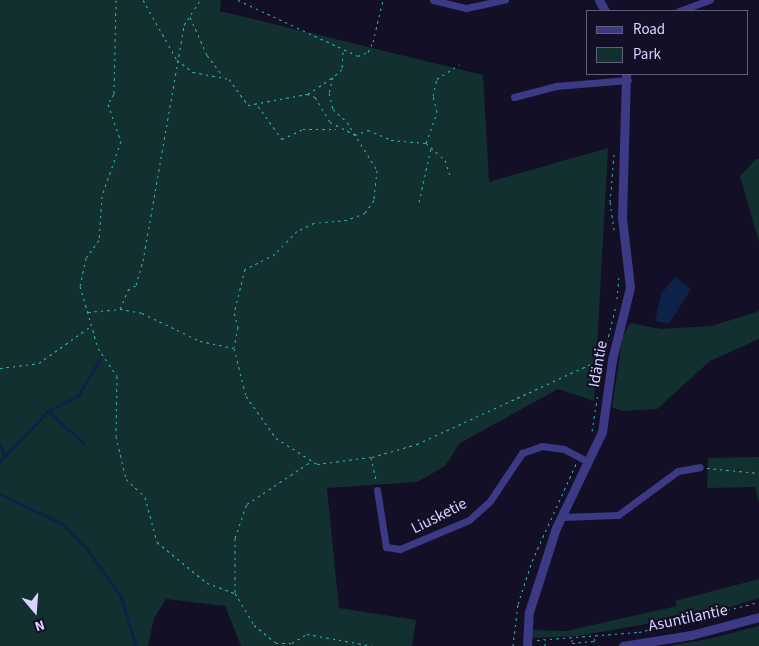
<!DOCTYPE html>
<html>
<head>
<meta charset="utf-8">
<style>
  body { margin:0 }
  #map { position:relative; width:759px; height:646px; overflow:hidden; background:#130f26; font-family:"Source Sans 3",sans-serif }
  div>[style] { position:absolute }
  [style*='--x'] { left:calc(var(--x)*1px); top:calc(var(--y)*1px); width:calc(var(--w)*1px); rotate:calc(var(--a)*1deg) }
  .green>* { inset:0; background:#12302f }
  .water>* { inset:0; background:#0c2248 }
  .stream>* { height:2.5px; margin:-1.25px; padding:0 1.25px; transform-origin:1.25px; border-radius:1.25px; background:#0c2248 }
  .path>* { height:1px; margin-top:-0.5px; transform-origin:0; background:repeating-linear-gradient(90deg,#2fb8b0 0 2.5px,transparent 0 6.5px) }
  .minor>* { height:7px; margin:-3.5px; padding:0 3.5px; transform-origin:3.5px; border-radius:3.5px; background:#3d3a85 }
  .tertiary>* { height:9px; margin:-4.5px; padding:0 4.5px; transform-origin:4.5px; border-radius:4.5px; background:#3d3a85 }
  span { translate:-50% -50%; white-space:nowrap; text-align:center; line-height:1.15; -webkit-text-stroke:4.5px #130f26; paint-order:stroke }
  .street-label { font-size:16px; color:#d9d4ff }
  .legend { position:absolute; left:586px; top:10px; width:162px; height:65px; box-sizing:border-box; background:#130f26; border:1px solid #625e7d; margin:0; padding:6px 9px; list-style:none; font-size:15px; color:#d9d4ff }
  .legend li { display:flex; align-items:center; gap:10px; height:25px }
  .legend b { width:25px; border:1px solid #625e7d }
  .north { position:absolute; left:10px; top:586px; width:50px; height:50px; -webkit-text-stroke:4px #130f26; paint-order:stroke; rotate:162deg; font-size:14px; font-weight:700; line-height:20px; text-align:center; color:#d9d4ff }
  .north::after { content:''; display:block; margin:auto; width:18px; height:22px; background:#d9d4ff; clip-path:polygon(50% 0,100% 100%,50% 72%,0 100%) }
</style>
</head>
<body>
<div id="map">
  <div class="green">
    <i style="clip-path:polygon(0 0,221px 0,220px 11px,483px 75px,489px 182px,608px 148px,594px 401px,558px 389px,460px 443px,445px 466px,417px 482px,327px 488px,339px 608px,416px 620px,412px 646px,241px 646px,225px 606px,166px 599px,154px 618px,148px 646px,0 646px)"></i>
    <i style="clip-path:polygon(756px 159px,759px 159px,759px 242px,740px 176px)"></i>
    <i style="clip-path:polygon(759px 311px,759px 339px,710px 361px,657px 409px,622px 411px,612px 407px,623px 336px,630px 323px,661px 329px,712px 326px)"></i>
    <i style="clip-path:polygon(759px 457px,759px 503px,755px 487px,707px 488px,708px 458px)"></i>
    <i style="clip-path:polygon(759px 579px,759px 598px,714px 612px,578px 636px,533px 638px,532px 630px,566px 631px,677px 606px,675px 601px)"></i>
    <i style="clip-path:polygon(759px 626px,759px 646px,667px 646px,708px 639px)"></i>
  </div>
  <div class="water">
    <i style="clip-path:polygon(675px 277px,691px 289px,669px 324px,655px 321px,661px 294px)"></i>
  </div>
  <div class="stream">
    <i style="--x:48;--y:411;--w:48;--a:41.6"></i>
    <i style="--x:0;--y:445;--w:12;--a:66"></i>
    <i style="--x:0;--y:461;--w:69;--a:-46.2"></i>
    <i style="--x:48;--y:411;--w:34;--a:-27"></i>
    <i style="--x:78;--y:396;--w:43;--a:-59.3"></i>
    <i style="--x:0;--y:494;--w:70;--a:25.5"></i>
    <i style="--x:63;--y:524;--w:35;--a:46"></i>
    <i style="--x:87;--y:549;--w:58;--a:54.1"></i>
    <i style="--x:121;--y:596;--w:52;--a:73.3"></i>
  </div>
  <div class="path">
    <i style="--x:116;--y:0;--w:94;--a:91.2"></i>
    <i style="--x:114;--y:94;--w:12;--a:121"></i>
    <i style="--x:108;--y:104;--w:39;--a:71"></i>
    <i style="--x:121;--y:141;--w:58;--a:109.1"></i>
    <i style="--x:102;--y:196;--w:44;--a:93.9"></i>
    <i style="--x:99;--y:240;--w:22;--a:126"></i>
    <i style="--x:86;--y:258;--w:29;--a:102"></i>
    <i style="--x:80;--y:286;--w:65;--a:73.8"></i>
    <i style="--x:98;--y:348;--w:34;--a:56"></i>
    <i style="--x:117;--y:376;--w:60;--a:91"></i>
    <i style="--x:116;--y:436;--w:44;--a:76.9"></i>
    <i style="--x:126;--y:479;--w:26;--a:43"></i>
    <i style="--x:145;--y:497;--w:47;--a:75.1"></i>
    <i style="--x:157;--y:542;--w:65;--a:39.4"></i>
    <i style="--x:207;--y:583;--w:30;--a:20"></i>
    <i style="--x:235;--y:593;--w:37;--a:59"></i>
    <i style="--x:254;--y:625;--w:28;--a:39"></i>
    <i style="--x:276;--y:643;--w:16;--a:0"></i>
    <i style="--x:292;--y:643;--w:17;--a:-31"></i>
    <i style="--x:307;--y:634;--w:67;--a:10.3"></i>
    <i style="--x:143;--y:0;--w:69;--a:60.5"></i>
    <i style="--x:177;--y:60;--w:20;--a:37"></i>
    <i style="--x:193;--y:72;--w:37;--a:11"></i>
    <i style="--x:229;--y:79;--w:32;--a:54"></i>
    <i style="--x:248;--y:105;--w:60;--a:-10.6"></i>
    <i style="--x:307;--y:94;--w:9;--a:21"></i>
    <i style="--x:315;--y:97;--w:29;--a:59"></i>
    <i style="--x:330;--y:122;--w:28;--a:27"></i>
    <i style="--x:355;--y:135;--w:14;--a:-21"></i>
    <i style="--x:368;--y:130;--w:25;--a:23"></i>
    <i style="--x:391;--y:140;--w:35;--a:5"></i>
    <i style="--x:426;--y:143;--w:25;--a:42"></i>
    <i style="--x:445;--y:160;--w:19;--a:72"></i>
    <i style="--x:238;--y:0;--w:132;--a:25"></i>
    <i style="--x:358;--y:56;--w:11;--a:-22"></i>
    <i style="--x:368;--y:52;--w:11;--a:-63"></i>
    <i style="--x:373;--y:42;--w:43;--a:-76.6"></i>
    <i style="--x:190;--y:17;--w:42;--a:65.9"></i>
    <i style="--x:207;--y:55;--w:26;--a:53"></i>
    <i style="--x:343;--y:52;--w:17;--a:93"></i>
    <i style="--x:342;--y:69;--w:12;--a:138"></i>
    <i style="--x:333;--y:77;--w:16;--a:104"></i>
    <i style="--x:329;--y:93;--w:16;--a:76"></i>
    <i style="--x:333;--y:109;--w:19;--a:43"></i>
    <i style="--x:347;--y:122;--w:57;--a:58"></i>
    <i style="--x:377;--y:170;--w:30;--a:96"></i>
    <i style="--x:374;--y:200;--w:16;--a:125"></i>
    <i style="--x:365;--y:213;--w:19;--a:159"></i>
    <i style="--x:347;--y:220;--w:33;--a:175"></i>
    <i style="--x:314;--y:223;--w:19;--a:155"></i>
    <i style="--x:297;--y:231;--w:32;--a:134"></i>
    <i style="--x:275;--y:254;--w:34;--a:153"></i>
    <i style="--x:245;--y:269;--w:45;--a:104"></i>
    <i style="--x:234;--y:313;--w:15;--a:74"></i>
    <i style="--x:238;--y:327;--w:21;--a:101"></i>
    <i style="--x:234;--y:348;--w:49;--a:76"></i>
    <i style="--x:246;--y:396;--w:52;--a:54.5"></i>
    <i style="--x:276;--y:438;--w:49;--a:32.4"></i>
    <i style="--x:317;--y:464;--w:54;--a:-7.4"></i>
    <i style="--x:371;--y:457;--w:25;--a:78"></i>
    <i style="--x:308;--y:94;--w:30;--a:-34"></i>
    <i style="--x:258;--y:106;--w:41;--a:54"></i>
    <i style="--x:282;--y:139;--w:23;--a:-25"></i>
    <i style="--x:303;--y:129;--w:33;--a:0"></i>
    <i style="--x:426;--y:143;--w:33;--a:-70"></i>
    <i style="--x:437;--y:112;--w:16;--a:-104"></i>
    <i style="--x:433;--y:96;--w:17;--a:-77"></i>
    <i style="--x:437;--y:79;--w:27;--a:-33"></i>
    <i style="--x:419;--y:202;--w:55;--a:-77.5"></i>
    <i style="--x:614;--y:230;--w:28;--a:-98"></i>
    <i style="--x:610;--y:202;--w:48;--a:-85.2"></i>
    <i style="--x:617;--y:299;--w:23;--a:-85"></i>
    <i style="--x:120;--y:309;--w:21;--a:-67"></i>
    <i style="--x:128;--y:290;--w:9;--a:-32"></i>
    <i style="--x:136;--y:285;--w:25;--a:-74"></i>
    <i style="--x:143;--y:261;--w:240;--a:-80.1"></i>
    <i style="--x:184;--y:25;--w:30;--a:-57"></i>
    <i style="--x:88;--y:312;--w:32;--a:-5"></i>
    <i style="--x:120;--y:309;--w:22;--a:10"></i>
    <i style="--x:142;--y:313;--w:64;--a:25.8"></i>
    <i style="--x:200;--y:341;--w:34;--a:12"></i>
    <i style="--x:604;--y:355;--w:51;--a:-76.5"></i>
    <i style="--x:0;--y:368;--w:39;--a:-7"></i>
    <i style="--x:39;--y:363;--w:64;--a:-35.4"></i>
    <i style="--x:592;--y:431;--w:38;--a:-81"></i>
    <i style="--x:372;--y:457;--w:47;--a:-16.1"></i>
    <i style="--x:417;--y:444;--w:204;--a:-24.7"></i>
    <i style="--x:707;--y:468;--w:52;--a:5.5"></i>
    <i style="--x:235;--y:592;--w:54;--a:-90"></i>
    <i style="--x:235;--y:538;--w:36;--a:-71"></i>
    <i style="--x:247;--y:504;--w:78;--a:-33.5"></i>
    <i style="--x:572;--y:639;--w:4;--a:90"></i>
    <i style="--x:572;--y:643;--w:23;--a:-5"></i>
    <i style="--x:595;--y:641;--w:4;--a:-104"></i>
    <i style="--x:537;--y:640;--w:102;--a:-4.5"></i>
    <i style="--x:639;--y:632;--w:124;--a:-14"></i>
    <i style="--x:513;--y:646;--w:42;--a:-83.2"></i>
    <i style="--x:518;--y:604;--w:45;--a:-72"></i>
    <i style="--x:532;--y:561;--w:107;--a:-65.6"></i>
    <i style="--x:545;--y:646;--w:5;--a:-90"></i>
  </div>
  <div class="minor">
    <i style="--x:433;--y:0;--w:34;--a:14"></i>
    <i style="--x:466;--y:8;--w:40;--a:-12"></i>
    <i style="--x:679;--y:11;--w:33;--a:-20"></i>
    <i style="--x:514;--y:97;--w:43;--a:-14.7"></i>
    <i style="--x:556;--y:86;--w:72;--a:-4.8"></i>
    <i style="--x:377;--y:490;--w:58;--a:81"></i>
    <i style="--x:386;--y:547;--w:14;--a:8"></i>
    <i style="--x:400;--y:549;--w:75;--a:-22.8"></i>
    <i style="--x:469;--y:520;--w:28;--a:-42"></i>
    <i style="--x:490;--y:501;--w:58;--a:-56.3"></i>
    <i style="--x:522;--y:453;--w:21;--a:-19"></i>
    <i style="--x:542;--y:446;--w:22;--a:8"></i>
    <i style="--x:564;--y:449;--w:27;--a:28"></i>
    <i style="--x:562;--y:517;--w:56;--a:-2"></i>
    <i style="--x:618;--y:515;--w:74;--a:-36.3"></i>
    <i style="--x:678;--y:471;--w:22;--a:-10"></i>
  </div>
  <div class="tertiary">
    <i style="--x:599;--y:0;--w:13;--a:61"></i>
    <i style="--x:527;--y:646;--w:34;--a:-87"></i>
    <i style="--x:529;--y:612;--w:88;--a:-72.2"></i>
    <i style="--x:556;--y:528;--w:106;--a:-64.4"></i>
    <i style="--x:602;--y:432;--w:73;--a:-82.1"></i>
    <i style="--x:612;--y:360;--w:75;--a:-76.1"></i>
    <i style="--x:630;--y:287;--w:69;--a:-96.6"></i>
    <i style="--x:622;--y:218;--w:144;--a:-88.4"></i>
    <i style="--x:623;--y:646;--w:69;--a:-9.2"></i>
    <i style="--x:691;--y:635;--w:70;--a:-14.8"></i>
  </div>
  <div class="street-label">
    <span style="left:598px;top:364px;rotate:-80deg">Idäntie</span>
    <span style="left:439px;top:516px;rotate:-27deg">Liusketie</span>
    <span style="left:688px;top:618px;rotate:-12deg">Asuntilantie</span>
  </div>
  <ul class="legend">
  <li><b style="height:6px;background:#3d3a85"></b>Road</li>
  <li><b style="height:14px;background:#12302f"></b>Park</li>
  </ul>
  <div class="north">N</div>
</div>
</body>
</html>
